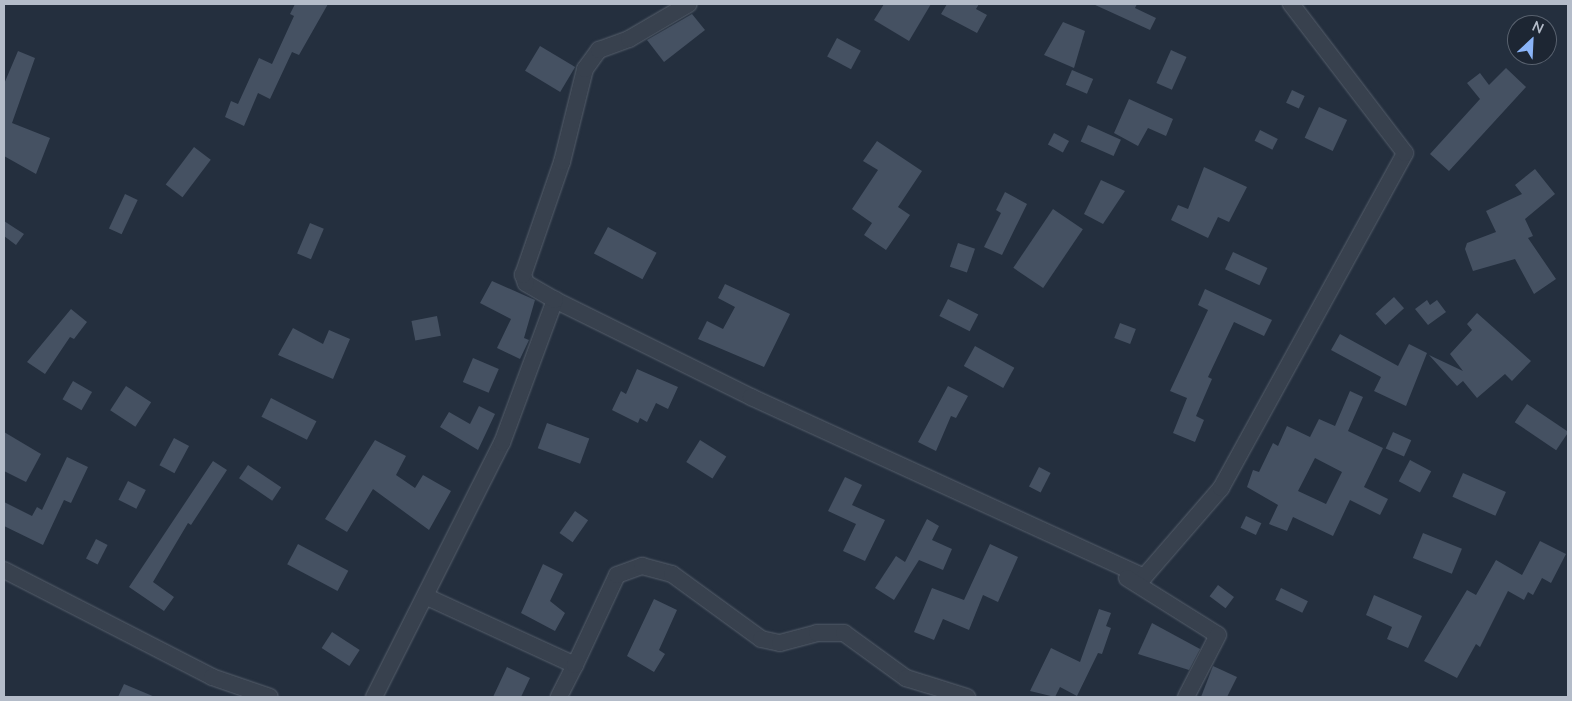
<!DOCTYPE html>
<html>
<head>
<meta charset="utf-8">
<style>
  body { margin:0 }
  #map { position:relative; width:1572px; height:701px; overflow:hidden; background:#242f3e; font-family:Lato,sans-serif }
  div>[style] { position:absolute }
  [style*='--x'] { left:calc(var(--x)*1px); top:calc(var(--y)*1px); width:calc(var(--w)*1px); rotate:calc(var(--a)*1deg) }
  .building>* { inset:0; background:#455162; transform-origin:0 0 }
  .roads { filter:drop-shadow(0 0 1px #565f6c) drop-shadow(0 0 1px #565f6c) }
  .minor>* { height:16px; margin:-8px; padding:0 8px; transform-origin:8px; border-radius:8px; background:#38414e }
  span { translate:-50% -50%; white-space:nowrap; text-align:center; line-height:1.15; -webkit-text-stroke:4px #1d2633; paint-order:stroke }
  .frame { position:absolute; inset:0; border:5px solid #b4bcc9; pointer-events:none }
  .north { position:absolute; left:1507px; top:15px; width:50px; height:50px; box-sizing:border-box; background:#1d2633; border:1px solid #59626f; border-radius:50%; rotate:25deg; font-size:14px; font-weight:700; line-height:20px; text-align:center; color:#b4bcc9 }
  .north::after { content:''; display:block; margin:auto; width:18px; height:22px; background:#8ab4f8; clip-path:polygon(50% 0,100% 100%,50% 72%,0 100%) }
</style>
</head>
<body>
<div id="map">
  <div class="building">
    <i style="clip-path:polygon(295px 4px,328px 4px,299px 55px,292px 52px,270px 99px,258px 93px,244px 126px,225px 117px,231px 101px,238px 104px,259px 58px,272px 64px,294px 16px,290px 14px)"></i>
    <i style="clip-path:polygon(884px 4px,931px 4px,909px 41px,874px 20px)"></i>
    <i style="clip-path:polygon(947px 4px,979px 4px,976px 9px,987px 15px,977px 33px,941px 14px)"></i>
    <i style="clip-path:polygon(1093px 4px,1137px 4px,1135px 8px,1156px 18px,1150px 30px)"></i>
    <i style="clip-path:polygon(692px 14px,705px 30px,664px 62px,647px 40px)"></i>
    <i style="clip-path:polygon(1063px 22px,1085px 31px,1074px 68px,1044px 55px)"></i>
    <i style="left:837px;top:38px;width:27px;height:21px;rotate:28deg"></i>
    <i style="left:540px;top:46px;width:41px;height:29px;rotate:31deg"></i>
    <i style="left:1171px;top:50px;width:17px;height:36px;rotate:24deg"></i>
    <i style="clip-path:polygon(18px 51px,35px 58px,12px 123px,50px 138px,36px 174px,4px 156px,4px 84px)"></i>
    <i style="clip-path:polygon(1506px 68px,1526px 87px,1449px 171px,1430px 154px,1480px 99px,1467px 83px,1480px 73px,1489px 85px)"></i>
    <i style="left:1072px;top:70px;width:23px;height:16px;rotate:23deg"></i>
    <i style="left:1292px;top:90px;width:14px;height:14px;rotate:25deg"></i>
    <i style="clip-path:polygon(1129px 99px,1173px 119px,1166px 136px,1148px 128px,1138px 146px,1114px 133px)"></i>
    <i style="left:1319px;top:107px;width:31px;height:34px;rotate:25deg"></i>
    <i style="left:1088px;top:125px;width:36px;height:18px;rotate:24deg"></i>
    <i style="left:1260px;top:130px;width:20px;height:12px;rotate:27deg"></i>
    <i style="left:1054px;top:133px;width:17px;height:13px;rotate:28deg"></i>
    <i style="clip-path:polygon(877px 141px,922px 171px,898px 207px,910px 215px,886px 250px,864px 235px,872px 223px,852px 209px,878px 170px,863px 161px)"></i>
    <i style="left:194px;top:147px;width:21px;height:47px;rotate:37deg"></i>
    <i style="clip-path:polygon(1204px 167px,1247px 187px,1229px 222px,1218px 217px,1208px 238px,1171px 220px,1178px 205px,1188px 209px)"></i>
    <i style="clip-path:polygon(1535px 169px,1555px 194px,1525px 219px,1533px 236px,1528px 238px,1556px 279px,1534px 294px,1515px 259px,1473px 271px,1465px 249px,1467px 243px,1496px 232px,1486px 211px,1522px 194px,1515px 185px)"></i>
    <i style="clip-path:polygon(1101px 180px,1125px 191px,1103px 224px,1084px 214px)"></i>
    <i style="clip-path:polygon(1005px 192px,1027px 204px,1002px 255px,984px 247px,1001px 213px,996px 210px)"></i>
    <i style="left:125px;top:194px;width:14px;height:38px;rotate:25deg"></i>
    <i style="left:1053px;top:209px;width:36px;height:71px;rotate:34deg"></i>
    <i style="clip-path:polygon(4px 221px,24px 234px,16px 245px,4px 236px)"></i>
    <i style="left:310px;top:223px;width:15px;height:33px;rotate:23deg"></i>
    <i style="left:608px;top:227px;width:55px;height:30px;rotate:28deg"></i>
    <i style="left:958px;top:243px;width:18px;height:25px;rotate:19deg"></i>
    <i style="left:1233px;top:252px;width:38px;height:19px;rotate:25deg"></i>
    <i style="clip-path:polygon(492px 281px,535px 300px,524px 338px,529px 340px,520px 359px,497px 348px,511px 319px,480px 303px)"></i>
    <i style="clip-path:polygon(725px 284px,790px 314px,764px 367px,698px 339px,707px 321px,723px 329px,735px 307px,718px 298px)"></i>
    <i style="clip-path:polygon(1205px 289px,1272px 320px,1264px 336px,1234px 322px,1208px 377px,1212px 379px,1196px 416px,1204px 420px,1195px 442px,1173px 433px,1187px 398px,1170px 391px,1208px 310px,1198px 305px)"></i>
    <i style="left:1394px;top:297px;width:15px;height:25px;rotate:48deg"></i>
    <i style="left:948px;top:299px;width:34px;height:19px;rotate:27deg"></i>
    <i style="clip-path:polygon(1427px 300px,1430px 305px,1437px 300px,1446px 312px,1428px 325px,1415px 309px)"></i>
    <i style="clip-path:polygon(71px 309px,87px 322px,74px 339px,70px 337px,45px 374px,27px 362px)"></i>
    <i style="clip-path:polygon(1477px 313px,1531px 361px,1512px 381px,1505px 374px,1477px 398px,1463px 381px,1457px 386px,1429px 355px,1463px 371px,1450px 354px,1472px 330px,1467px 324px)"></i>
    <i style="left:437px;top:316px;width:20px;height:26px;rotate:79deg"></i>
    <i style="left:1120px;top:323px;width:17px;height:16px;rotate:21deg"></i>
    <i style="clip-path:polygon(293px 328px,323px 344px,329px 330px,350px 339px,333px 379px,278px 355px)"></i>
    <i style="clip-path:polygon(1340px 334px,1398px 366px,1409px 344px,1427px 353px,1406px 406px,1374px 391px,1381px 377px,1331px 350px)"></i>
    <i style="left:975px;top:346px;width:45px;height:23px;rotate:29deg"></i>
    <i style="left:473px;top:358px;width:28px;height:26px;rotate:23deg"></i>
    <i style="clip-path:polygon(637px 369px,678px 387px,668px 409px,656px 403px,647px 422px,640px 418px,638px 423px,612px 410px,621px 391px,626px 394px)"></i>
    <i style="left:73px;top:381px;width:22px;height:21px;rotate:30deg"></i>
    <i style="left:126px;top:386px;width:30px;height:29px;rotate:33deg"></i>
    <i style="clip-path:polygon(948px 386px,968px 396px,956px 418px,951px 416px,936px 451px,918px 442px)"></i>
    <i style="clip-path:polygon(evenodd,1350px 391px,1363px 397px,1348px 431px,1383px 448px,1364px 487px,1388px 499px,1380px 515px,1350px 500px,1333px 536px,1293px 517px,1287px 531px,1269px 524px,1278px 505px,1247px 487px,1253px 470px,1259px 472px,1273px 443px,1278px 446px,1287px 426px,1310px 437px,1319px 419px,1335px 426px,1350px 391px,1315px 458px,1342px 472px,1326px 504px,1298px 491px,1315px 458px)"></i>
    <i style="left:271px;top:398px;width:51px;height:21px;rotate:27deg"></i>
    <i style="left:1527px;top:404px;width:50px;height:22px;rotate:34deg"></i>
    <i style="clip-path:polygon(479px 406px,495px 414px,478px 450px,440px 427px,449px 412px,470px 424px)"></i>
    <i style="left:547px;top:423px;width:45px;height:27px;rotate:20deg"></i>
    <i style="clip-path:polygon(4px 432px,41px 454px,26px 482px,4px 471px)"></i>
    <i style="left:1393px;top:432px;width:20px;height:18px;rotate:24deg"></i>
    <i style="left:174px;top:438px;width:17px;height:31px;rotate:28deg"></i>
    <i style="clip-path:polygon(375px 440px,406px 456px,396px 475px,415px 488px,423px 475px,451px 491px,429px 530px,373px 489px,347px 532px,325px 519px)"></i>
    <i style="left:700px;top:440px;width:31px;height:26px;rotate:32deg"></i>
    <i style="clip-path:polygon(67px 457px,88px 467px,71px 503px,64px 500px,43px 545px,4px 526px,4px 502px,32px 516px,37px 507px,42px 510px)"></i>
    <i style="left:1410px;top:460px;width:24px;height:24px;rotate:28deg"></i>
    <i style="clip-path:polygon(213px 461px,227px 470px,191px 525px,188px 523px,153px 582px,174px 597px,164px 611px,129px 587px)"></i>
    <i style="left:248px;top:465px;width:40px;height:16px;rotate:34deg"></i>
    <i style="left:1039px;top:467px;width:13px;height:22px;rotate:27deg"></i>
    <i style="left:1463px;top:473px;width:47px;height:26px;rotate:24deg"></i>
    <i style="clip-path:polygon(845px 477px,862px 485px,852px 505px,885px 520px,865px 561px,843px 551px,856px 524px,828px 511px)"></i>
    <i style="left:128px;top:481px;width:20px;height:21px;rotate:27deg"></i>
    <i style="left:575px;top:511px;width:16px;height:27px;rotate:35deg"></i>
    <i style="left:1246px;top:516px;width:17px;height:13px;rotate:25deg"></i>
    <i style="clip-path:polygon(927px 519px,939px 526px,932px 540px,952px 549px,943px 570px,919px 560px,894px 600px,875px 588px,896px 556px,905px 562px)"></i>
    <i style="left:1423px;top:533px;width:42px;height:27px;rotate:22deg"></i>
    <i style="left:96px;top:539px;width:13px;height:22px;rotate:27deg"></i>
    <i style="clip-path:polygon(1540px 541px,1566px 554px,1551px 583px,1542px 578px,1533px 595px,1528px 592px,1524px 600px,1508px 591px,1480px 647px,1476px 644px,1457px 678px,1424px 661px,1467px 590px,1476px 595px,1496px 560px,1522px 575px)"></i>
    <i style="left:298px;top:544px;width:57px;height:23px;rotate:28deg"></i>
    <i style="clip-path:polygon(990px 544px,1018px 557px,998px 602px,983px 595px,969px 630px,943px 619px,934px 640px,914px 632px,932px 588px,964px 600px)"></i>
    <i style="clip-path:polygon(543px 564px,563px 574px,550px 601px,565px 613px,555px 631px,521px 613px)"></i>
    <i style="left:1218px;top:585px;width:20px;height:14px;rotate:37deg"></i>
    <i style="left:1281px;top:588px;width:30px;height:13px;rotate:26deg"></i>
    <i style="clip-path:polygon(1374px 595px,1422px 616px,1408px 648px,1387px 639px,1392px 627px,1366px 615px)"></i>
    <i style="clip-path:polygon(654px 599px,677px 610px,659px 650px,665px 654px,654px 672px,627px 656px)"></i>
    <i style="clip-path:polygon(1099px 609px,1111px 613px,1106px 626px,1111px 628px,1102px 654px,1098px 653px,1077px 696px,1060px 687px,1055px 697px,1030px 691px,1051px 648px,1080px 662px)"></i>
    <i style="clip-path:polygon(1152px 623px,1200px 649px,1189px 670px,1138px 654px)"></i>
    <i style="left:332px;top:632px;width:33px;height:19px;rotate:33deg"></i>
    <i style="clip-path:polygon(1213px 666px,1237px 677px,1227px 697px,1201px 697px)"></i>
    <i style="clip-path:polygon(507px 667px,530px 678px,521px 697px,493px 697px)"></i>
    <i style="clip-path:polygon(124px 684px,155px 697px,118px 697px)"></i>
  </div>
  <div class="roads">
    <div class="minor">
      <i style="--x:555;--y:300;--w:219;--a:26.3"></i>
      <i style="--x:751;--y:397;--w:432;--a:24.6"></i>
      <i style="--x:1144;--y:577;--w:118;--a:-49.1"></i>
      <i style="--x:1221;--y:488;--w:382;--a:-61.2"></i>
      <i style="--x:1405;--y:153;--w:188;--a:-127.4"></i>
      <i style="--x:4;--y:570;--w:234;--a:27.2"></i>
      <i style="--x:212;--y:677;--w:61;--a:19"></i>
      <i style="--x:1127;--y:578;--w:107;--a:32.1"></i>
      <i style="--x:1218;--y:635;--w:70;--a:117.3"></i>
      <i style="--x:427;--y:597;--w:163;--a:24.7"></i>
      <i style="--x:575;--y:665;--w:36;--a:117"></i>
      <i style="--x:575;--y:665;--w:99;--a:-65"></i>
      <i style="--x:617;--y:575;--w:27;--a:-20"></i>
      <i style="--x:642;--y:566;--w:31;--a:15"></i>
      <i style="--x:672;--y:574;--w:110;--a:36.1"></i>
      <i style="--x:761;--y:639;--w:19;--a:12"></i>
      <i style="--x:780;--y:643;--w:38;--a:-15"></i>
      <i style="--x:817;--y:633;--w:27;--a:0"></i>
      <i style="--x:844;--y:633;--w:77;--a:36"></i>
      <i style="--x:906;--y:678;--w:64;--a:17.3"></i>
      <i style="--x:374;--y:697;--w:284;--a:-63.3"></i>
      <i style="--x:502;--y:443;--w:153;--a:-69.7"></i>
      <i style="--x:555;--y:300;--w:34;--a:-150"></i>
      <i style="--x:526;--y:283;--w:9;--a:-111"></i>
      <i style="--x:523;--y:275;--w:120;--a:-71"></i>
      <i style="--x:562;--y:162;--w:96;--a:-76.1"></i>
      <i style="--x:585;--y:69;--w:24;--a:-54"></i>
      <i style="--x:599;--y:50;--w:32;--a:-20"></i>
      <i style="--x:629;--y:39;--w:69;--a:-30.3"></i>
    </div>
  </div>
  <div class="frame"></div>
  <div class="north">N</div>
</div>
</body>
</html>
